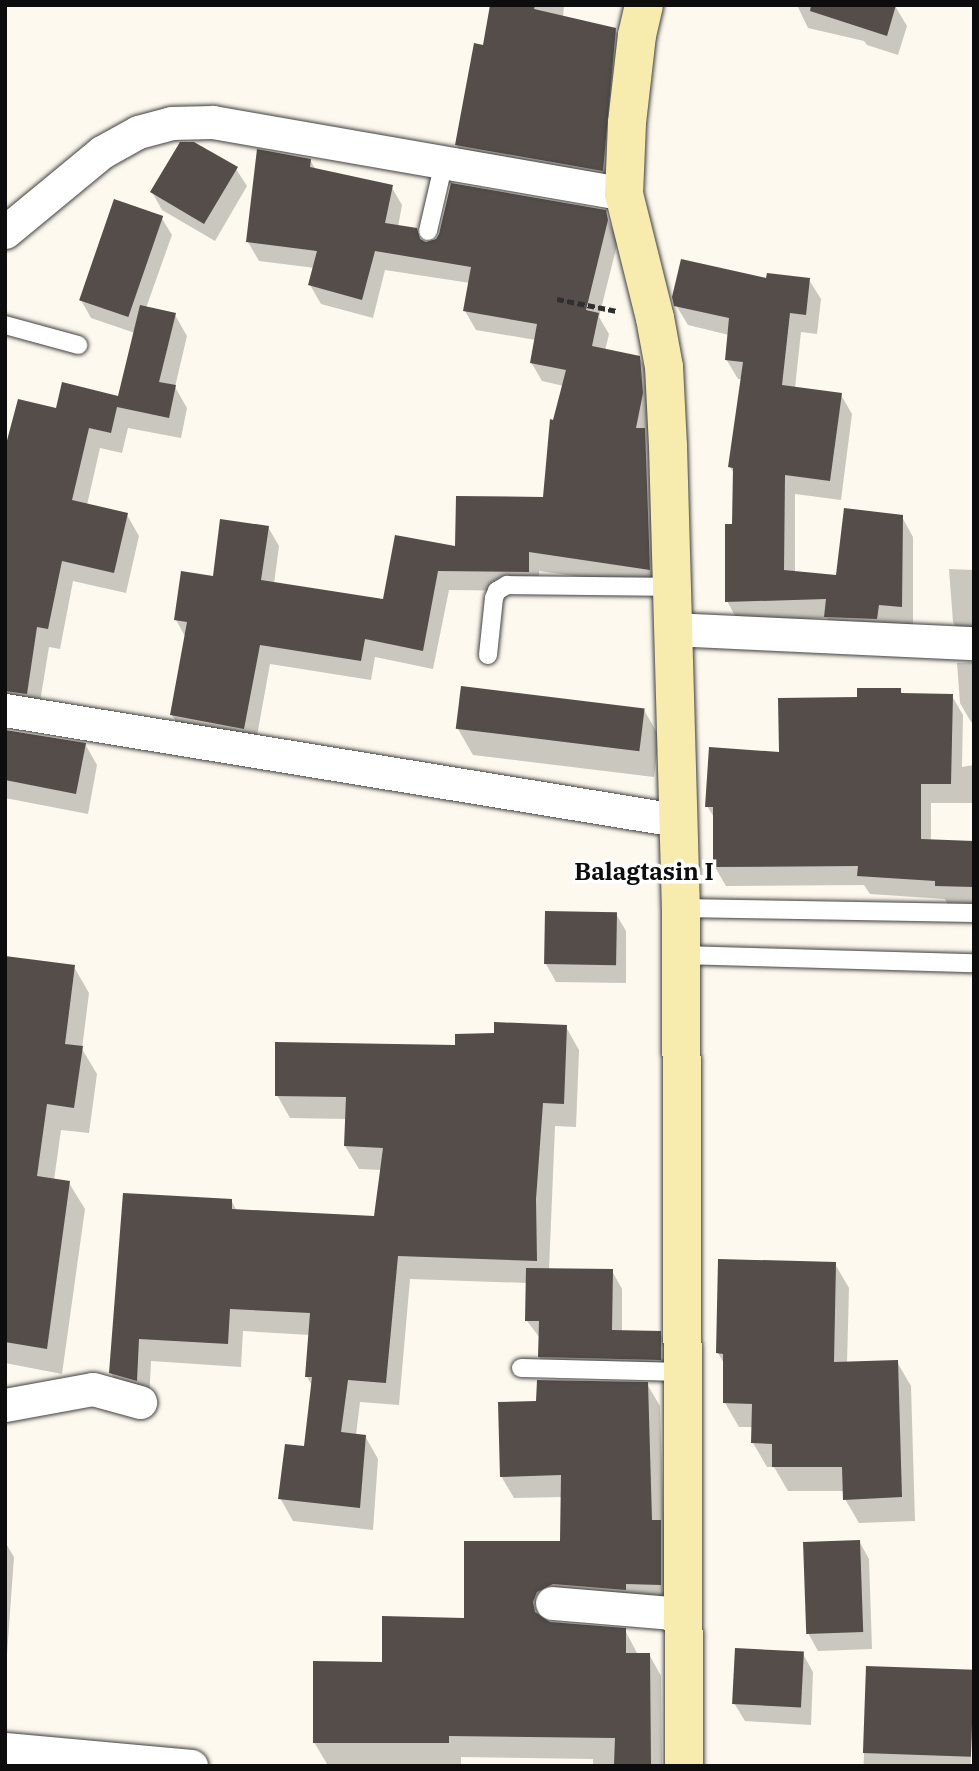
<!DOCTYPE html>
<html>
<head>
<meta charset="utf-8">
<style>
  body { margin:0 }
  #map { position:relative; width:979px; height:1771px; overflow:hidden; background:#fdf9ee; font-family:"IBM Plex Serif",serif }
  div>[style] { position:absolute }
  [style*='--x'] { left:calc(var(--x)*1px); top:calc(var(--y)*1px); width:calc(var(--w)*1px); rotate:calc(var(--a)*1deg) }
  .shadow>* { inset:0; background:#0003; transform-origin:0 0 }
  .building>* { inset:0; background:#544d4a; transform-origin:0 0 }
  .path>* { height:4.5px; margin-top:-2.25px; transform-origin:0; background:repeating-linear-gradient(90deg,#2f2f2f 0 7px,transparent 0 10.5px) }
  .roads { filter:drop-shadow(0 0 2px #404040) drop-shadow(0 0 2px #404040) }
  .lane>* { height:18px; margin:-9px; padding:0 9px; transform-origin:9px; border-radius:9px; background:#fff }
  .street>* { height:33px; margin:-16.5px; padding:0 16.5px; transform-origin:16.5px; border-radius:16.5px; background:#fff }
  .secondary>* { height:38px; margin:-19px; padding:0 19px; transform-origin:19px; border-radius:19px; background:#f8ebae }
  span { translate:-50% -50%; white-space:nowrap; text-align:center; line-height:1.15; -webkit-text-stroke:7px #fff; paint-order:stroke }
  .quarter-label { font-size:24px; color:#0d0d0d; font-weight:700 }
  .frame { position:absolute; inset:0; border:7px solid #0d0d0d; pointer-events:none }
</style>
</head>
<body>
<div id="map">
  <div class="shadow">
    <i style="clip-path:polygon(491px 5px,564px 5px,563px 18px,615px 30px,625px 47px,612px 187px,466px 162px,456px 144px,484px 47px)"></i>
    <i style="clip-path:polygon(797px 5px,895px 6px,907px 26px,898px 55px,867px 45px,864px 41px,808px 28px)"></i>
    <i style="clip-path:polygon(310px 160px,316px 170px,391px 186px,402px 205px,398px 227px,416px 230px,423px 243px,604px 212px,618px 241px,599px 317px,609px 334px,605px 351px,639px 357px,650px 377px,660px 588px,539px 571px,539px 591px,449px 590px,433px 669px,375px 657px,371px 680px,270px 664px,255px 747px,183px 734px,172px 715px,186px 638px,176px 620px,268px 527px,279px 546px,274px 584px,384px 601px,457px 548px,544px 499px,555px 422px,564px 386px,542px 381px,531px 362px,536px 340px,476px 330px,465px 311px,470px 283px,385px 270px,373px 318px,321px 304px,310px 285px,315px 268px,259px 261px,248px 242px)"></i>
    <i style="clip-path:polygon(236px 169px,247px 186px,215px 241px,162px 210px,152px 192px)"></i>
    <i style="clip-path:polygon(161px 217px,172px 235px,146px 308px,175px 315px,187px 336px,175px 387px,187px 408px,181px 438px,128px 428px,122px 453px,100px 448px,87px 505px,127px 515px,139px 536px,126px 593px,73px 581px,60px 649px,49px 647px,38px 714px,5px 716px,5px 445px,58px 410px,120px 398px,135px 333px,91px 318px,81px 300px)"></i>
    <i style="clip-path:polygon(768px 280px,809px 280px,821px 299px,817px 334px,801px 332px,795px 388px,841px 395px,852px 414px,841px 500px,795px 494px,795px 573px,838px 577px,902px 517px,913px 537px,913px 626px,837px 636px,827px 618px,738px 621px,727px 601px,734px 526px,735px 475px,730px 467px,742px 379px,738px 379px,726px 359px,729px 335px,688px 325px,676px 305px)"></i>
    <i style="clip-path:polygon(949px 569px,974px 570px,974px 643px,964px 642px,953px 622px)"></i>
    <i style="clip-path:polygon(974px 662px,974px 722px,971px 722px,960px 703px,957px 663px)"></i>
    <i style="clip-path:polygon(900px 690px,903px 695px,952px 696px,963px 715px,962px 767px,974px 765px,974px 803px,931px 803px,931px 841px,974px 843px,974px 905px,948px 905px,945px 899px,870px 894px,864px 885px,726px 886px,715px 867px,715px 819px,707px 806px,859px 699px)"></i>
    <i style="clip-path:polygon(644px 710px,659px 736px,654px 777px,473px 755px,458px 729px)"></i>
    <i style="clip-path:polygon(5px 731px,85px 744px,97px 765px,88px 814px,5px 798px)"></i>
    <i style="clip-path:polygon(616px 914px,626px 931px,626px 983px,556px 982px,546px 964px)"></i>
    <i style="clip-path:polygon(5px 958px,74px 967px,89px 993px,82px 1049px,97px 1074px,89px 1133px,61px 1130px,54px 1180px,69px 1183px,85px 1209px,62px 1374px,5px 1363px)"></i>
    <i style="clip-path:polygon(566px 1027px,579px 1050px,576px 1127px,555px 1126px,549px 1270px,612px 1271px,622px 1289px,622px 1332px,660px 1333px,670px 1351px,670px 1377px,550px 1374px,539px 1357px,540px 1338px,527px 1321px,528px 1283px,410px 1279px,399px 1405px,360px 1402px,356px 1435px,365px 1436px,378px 1459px,373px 1530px,293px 1521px,280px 1498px,305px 1448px,313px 1387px,307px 1377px,310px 1335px,243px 1331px,241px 1367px,151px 1361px,149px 1403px,124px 1396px,111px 1373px,231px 1200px,237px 1211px,375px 1218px,382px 1170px,359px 1169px,345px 1146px,347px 1119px,290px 1118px,277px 1095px,495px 1035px)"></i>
    <i style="clip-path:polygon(835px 1264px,849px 1288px,847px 1364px,897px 1362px,911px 1386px,915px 1521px,859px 1523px,845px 1499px,845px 1491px,788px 1491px,774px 1467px,767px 1467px,753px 1443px,753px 1427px,739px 1427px,725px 1403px,725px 1365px,718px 1353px)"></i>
    <i style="clip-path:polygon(647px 1384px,660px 1406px,664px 1527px,673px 1543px,673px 1606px,549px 1613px,546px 1621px,625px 1630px,638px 1655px,649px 1654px,661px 1676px,662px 1766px,593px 1766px,593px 1759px,461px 1757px,461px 1764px,327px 1764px,314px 1742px,383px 1664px,465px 1620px,562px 1543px,563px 1497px,514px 1498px,501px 1476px,538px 1403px)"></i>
    <i style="clip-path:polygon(859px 1541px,869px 1559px,872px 1649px,818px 1651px,808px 1633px)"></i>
    <i style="clip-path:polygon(5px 1542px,14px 1557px,5px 1682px)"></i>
    <i style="clip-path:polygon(803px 1654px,813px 1672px,811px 1725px,745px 1721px,734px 1703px)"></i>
    <i style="left:867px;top:1668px;width:107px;height:98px;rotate:2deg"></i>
  </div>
  <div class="building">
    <i style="clip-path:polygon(490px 5px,535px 5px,534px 9px,616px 28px,603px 171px,455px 145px,474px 43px,483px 45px)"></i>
    <i style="clip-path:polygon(811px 5px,896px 5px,887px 36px,810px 11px)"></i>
    <i style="clip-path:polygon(180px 142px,194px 142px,238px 167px,204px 224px,150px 192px)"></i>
    <i style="clip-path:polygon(257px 149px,311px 159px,310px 167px,393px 185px,385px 223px,417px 228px,420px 239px,426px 242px,436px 239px,439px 234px,451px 183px,606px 210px,608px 220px,586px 310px,599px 313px,592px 346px,640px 356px,643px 393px,636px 428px,645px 428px,650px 570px,529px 552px,529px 572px,438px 571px,423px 651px,365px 639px,361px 661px,260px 645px,244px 729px,170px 715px,187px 622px,174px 620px,181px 571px,213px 576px,220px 519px,269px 526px,261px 580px,383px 599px,395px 535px,455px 546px,456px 496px,543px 497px,550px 419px,553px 420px,566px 370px,530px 363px,537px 324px,463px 311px,471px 267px,375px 251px,362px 300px,308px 285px,317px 251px,246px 242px)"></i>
    <i style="left:114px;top:199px;width:52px;height:107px;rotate:19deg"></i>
    <i style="clip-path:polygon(681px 259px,766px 278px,767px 273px,810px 278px,806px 315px,790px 313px,782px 385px,842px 393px,830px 481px,785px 475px,784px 570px,836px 575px,844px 508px,903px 515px,902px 607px,879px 605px,877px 619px,824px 617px,826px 599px,725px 602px,725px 524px,732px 524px,733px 468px,728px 467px,743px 362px,725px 360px,729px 318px,674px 306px,672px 297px)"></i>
    <i style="clip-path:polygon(140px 305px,176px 313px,159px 382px,176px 385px,169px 418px,117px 407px,111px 433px,89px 428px,72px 500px,128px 513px,114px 573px,62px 561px,48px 629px,37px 627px,27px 694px,5px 691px,5px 448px,18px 399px,56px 408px,62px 382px,118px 396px)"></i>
    <i style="left:461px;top:686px;width:185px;height:43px;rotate:7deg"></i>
    <i style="clip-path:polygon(857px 688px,901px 688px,901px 693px,953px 694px,951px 784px,921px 784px,921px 839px,974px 841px,974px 887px,935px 886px,935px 881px,857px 876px,858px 866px,713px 867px,713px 807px,705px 807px,709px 747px,779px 752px,778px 698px,857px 697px)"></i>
    <i style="clip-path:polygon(5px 730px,86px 743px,76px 794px,5px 780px)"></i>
    <i style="left:545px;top:911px;width:72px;height:53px;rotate:1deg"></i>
    <i style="clip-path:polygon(5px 956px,75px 965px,65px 1044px,83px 1046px,74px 1108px,47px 1104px,37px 1176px,70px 1181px,47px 1349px,5px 1342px)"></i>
    <i style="clip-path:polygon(494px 1022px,567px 1025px,564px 1104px,543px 1103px,536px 1199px,537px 1261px,398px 1256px,386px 1383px,348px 1380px,341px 1432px,366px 1435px,360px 1508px,278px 1499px,285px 1444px,304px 1446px,312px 1377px,305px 1377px,310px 1313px,230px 1309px,228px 1344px,139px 1339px,137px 1381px,109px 1373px,123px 1193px,232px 1199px,232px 1209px,374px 1216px,383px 1148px,344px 1146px,346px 1097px,275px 1096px,275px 1042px,455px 1045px,455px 1034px,494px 1033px)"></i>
    <i style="clip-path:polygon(718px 1259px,836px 1262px,834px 1362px,898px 1360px,902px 1497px,843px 1500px,842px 1467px,772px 1467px,772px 1444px,751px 1443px,752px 1404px,723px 1403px,723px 1354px,716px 1353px)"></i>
    <i style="clip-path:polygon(526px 1268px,613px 1269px,612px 1330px,661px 1331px,661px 1360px,538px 1357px,539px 1321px,525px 1321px)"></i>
    <i style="clip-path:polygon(537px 1380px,648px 1382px,652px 1520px,661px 1520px,661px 1585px,626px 1584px,626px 1590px,553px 1584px,537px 1592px,533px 1602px,535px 1612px,550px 1622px,626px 1628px,626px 1653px,650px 1653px,651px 1765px,614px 1764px,615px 1738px,449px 1736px,449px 1743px,313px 1743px,313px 1661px,382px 1662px,382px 1616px,464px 1618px,464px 1541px,560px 1541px,561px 1475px,500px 1477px,498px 1402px,536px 1401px)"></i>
    <i style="left:860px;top:1540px;width:92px;height:57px;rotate:88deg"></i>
    <i style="left:735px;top:1648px;width:69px;height:56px;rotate:3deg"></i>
    <i style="left:866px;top:1666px;width:108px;height:87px;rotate:2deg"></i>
  </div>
  <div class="path">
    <i style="--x:557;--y:299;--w:61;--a:11.3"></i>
  </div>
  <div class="roads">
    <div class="lane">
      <i style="--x:428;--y:231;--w:71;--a:-76.9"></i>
      <i style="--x:5;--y:325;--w:76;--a:15.3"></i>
      <i style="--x:488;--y:655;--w:57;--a:-84"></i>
      <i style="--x:494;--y:598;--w:8;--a:-67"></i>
      <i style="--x:497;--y:591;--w:12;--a:-31"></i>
      <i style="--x:507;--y:585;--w:164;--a:0.7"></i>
      <i style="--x:681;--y:908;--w:293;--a:1"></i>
      <i style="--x:681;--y:955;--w:293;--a:1.6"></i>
      <i style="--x:521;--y:1368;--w:163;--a:1.4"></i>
    </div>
    <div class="street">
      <i style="--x:5;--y:232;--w:126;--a:-39.5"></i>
      <i style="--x:102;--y:152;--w:41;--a:-29.1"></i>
      <i style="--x:138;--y:132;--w:34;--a:-15"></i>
      <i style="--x:171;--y:123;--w:42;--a:-1.4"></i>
      <i style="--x:213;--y:122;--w:417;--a:9.9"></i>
      <i style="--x:672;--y:629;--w:302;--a:2.7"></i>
      <i style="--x:5;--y:710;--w:680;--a:9.31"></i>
      <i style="--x:5;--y:1405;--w:89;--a:-10.3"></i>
      <i style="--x:93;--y:1389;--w:49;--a:15.5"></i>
      <i style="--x:552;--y:1603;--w:132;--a:4.8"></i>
      <i style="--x:5;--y:1749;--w:187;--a:5.2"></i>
    </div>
    <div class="secondary">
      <i style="--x:644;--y:5;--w:31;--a:103"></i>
      <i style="--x:637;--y:35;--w:89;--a:96.5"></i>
      <i style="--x:627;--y:123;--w:71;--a:92.4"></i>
      <i style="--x:624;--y:194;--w:128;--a:76"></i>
      <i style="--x:655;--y:318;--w:50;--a:79.6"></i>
      <i style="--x:664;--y:367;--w:79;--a:87.1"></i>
      <i style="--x:668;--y:446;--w:462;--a:88.4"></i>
      <i style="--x:681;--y:908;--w:858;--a:89.8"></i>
    </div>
  </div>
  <div class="quarter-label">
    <span style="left:644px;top:872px">Balagtasin I</span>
  </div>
  <div class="frame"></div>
</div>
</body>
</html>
